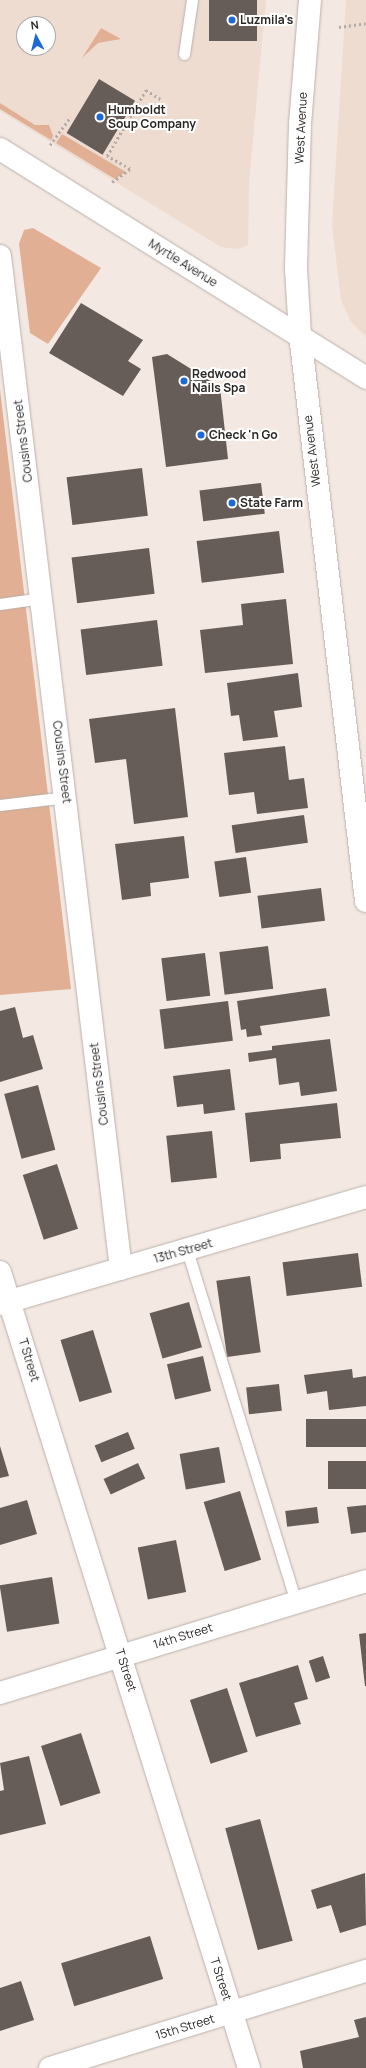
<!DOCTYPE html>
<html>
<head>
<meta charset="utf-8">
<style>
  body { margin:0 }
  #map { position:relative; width:366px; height:2068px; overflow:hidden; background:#f3e8e2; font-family:Manrope,sans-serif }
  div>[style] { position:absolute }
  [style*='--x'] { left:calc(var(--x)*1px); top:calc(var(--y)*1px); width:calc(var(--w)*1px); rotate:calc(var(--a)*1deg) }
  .built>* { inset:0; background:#eedcd1 }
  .green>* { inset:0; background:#e1b094 }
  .building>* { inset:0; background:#675d58; transform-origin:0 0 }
  .path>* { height:2.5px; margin-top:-1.25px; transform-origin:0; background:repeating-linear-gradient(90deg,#b3aaa5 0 2px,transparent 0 5px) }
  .roads { filter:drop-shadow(0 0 1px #bab0aa) drop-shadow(0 0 1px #bab0aa) }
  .lane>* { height:11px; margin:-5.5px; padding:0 5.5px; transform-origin:5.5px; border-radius:5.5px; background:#fff }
  .street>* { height:22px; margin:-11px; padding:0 11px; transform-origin:11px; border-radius:11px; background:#fff }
  .secondary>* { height:22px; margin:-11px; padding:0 11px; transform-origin:11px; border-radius:11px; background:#fff }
  .dots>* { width:11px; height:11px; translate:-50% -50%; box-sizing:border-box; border:2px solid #fff; border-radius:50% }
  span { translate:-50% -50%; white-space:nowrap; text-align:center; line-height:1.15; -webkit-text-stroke:4px #fff; paint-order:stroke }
  .poi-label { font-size:12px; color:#2a2624; font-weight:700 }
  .left { translate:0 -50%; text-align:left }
  .street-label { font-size:12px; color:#2a2624 }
  .north { position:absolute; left:16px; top:16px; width:40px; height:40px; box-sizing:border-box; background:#fff; border:1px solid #aaa8a7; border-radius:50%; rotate:353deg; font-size:11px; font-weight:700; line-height:16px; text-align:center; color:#2a2624 }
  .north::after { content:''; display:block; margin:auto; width:14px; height:18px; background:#1e6ad5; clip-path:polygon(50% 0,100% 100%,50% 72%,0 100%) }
</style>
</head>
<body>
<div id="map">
  <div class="built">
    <i style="clip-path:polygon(evenodd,0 0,266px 0,249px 182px,248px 245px,237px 249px,221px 247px,0 111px,0 0,24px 24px,48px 24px,48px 48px,24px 48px,24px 24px)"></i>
    <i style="clip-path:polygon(346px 0,366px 0,366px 337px,351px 322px,341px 300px,332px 225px)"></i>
  </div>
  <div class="green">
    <i style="clip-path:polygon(101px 28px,121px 39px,98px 43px,82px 58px)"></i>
    <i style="clip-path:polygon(0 103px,35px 125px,49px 125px,53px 136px,51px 140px,0 109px)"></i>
    <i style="clip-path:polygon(62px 134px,126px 172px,115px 179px,56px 143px)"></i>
    <i style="clip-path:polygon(33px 228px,101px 268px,48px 344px,30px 333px,19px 244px,24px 230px)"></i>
    <i style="clip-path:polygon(0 389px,71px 989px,0 995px)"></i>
  </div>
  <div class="building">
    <i style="left:209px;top:0;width:48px;height:41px"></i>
    <i style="left:99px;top:79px;width:42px;height:63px;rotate:31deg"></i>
    <i style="clip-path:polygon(81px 303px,143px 340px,128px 361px,141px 369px,123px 396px,49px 353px)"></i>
    <i style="clip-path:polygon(167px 354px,220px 387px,228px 459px,166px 467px,152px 357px)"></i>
    <i style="left:142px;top:468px;width:48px;height:76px;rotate:83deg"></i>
    <i style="left:261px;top:483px;width:31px;height:62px;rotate:83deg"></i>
    <i style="left:279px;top:531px;width:42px;height:83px;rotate:83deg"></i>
    <i style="left:149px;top:548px;width:46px;height:78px;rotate:83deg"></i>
    <i style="clip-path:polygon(286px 599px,293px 664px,205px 673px,200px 630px,243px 625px,241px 604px)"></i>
    <i style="left:157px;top:620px;width:46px;height:77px;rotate:83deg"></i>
    <i style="clip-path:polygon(298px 673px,302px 707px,274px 711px,278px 737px,243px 741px,239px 715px,231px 716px,227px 683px)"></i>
    <i style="clip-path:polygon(175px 708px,188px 817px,134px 824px,126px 759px,95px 763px,89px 719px)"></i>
    <i style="clip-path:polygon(285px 746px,289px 780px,304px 778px,308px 808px,257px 814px,254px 792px,229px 795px,224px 753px)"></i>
    <i style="left:304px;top:815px;width:28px;height:73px;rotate:82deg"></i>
    <i style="clip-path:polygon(184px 836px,189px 878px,150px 883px,151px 896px,122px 900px,115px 844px)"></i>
    <i style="left:246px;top:857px;width:36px;height:32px;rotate:82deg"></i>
    <i style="left:321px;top:888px;width:33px;height:64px;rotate:83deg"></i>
    <i style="left:268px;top:946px;width:43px;height:49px;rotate:83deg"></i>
    <i style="left:205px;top:953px;width:43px;height:44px;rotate:83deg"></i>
    <i style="clip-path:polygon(326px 988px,330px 1016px,260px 1026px,262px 1035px,247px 1037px,246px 1029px,241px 1030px,237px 1001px)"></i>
    <i style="left:228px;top:1001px;width:40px;height:69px;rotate:83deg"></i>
    <i style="clip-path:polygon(15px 1007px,23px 1038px,33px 1035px,43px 1069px,0 1082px,0 1011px)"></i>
    <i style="clip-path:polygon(330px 1039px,337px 1091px,301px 1096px,299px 1082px,279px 1085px,276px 1058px,249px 1062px,248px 1053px,272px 1050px,272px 1046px)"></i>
    <i style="clip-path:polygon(230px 1069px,235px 1110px,204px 1114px,203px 1104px,177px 1107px,173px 1076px)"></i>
    <i style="left:38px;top:1085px;width:67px;height:35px;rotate:75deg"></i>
    <i style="clip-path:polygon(337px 1103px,341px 1138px,280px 1144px,281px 1159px,250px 1162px,245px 1113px)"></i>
    <i style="left:212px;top:1131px;width:47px;height:46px;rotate:84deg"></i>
    <i style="left:57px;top:1164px;width:68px;height:36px;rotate:72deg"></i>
    <i style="left:358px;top:1253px;width:34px;height:76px;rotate:83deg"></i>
    <i style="left:250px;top:1276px;width:77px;height:34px;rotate:82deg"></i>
    <i style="left:189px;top:1302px;width:47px;height:41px;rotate:74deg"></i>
    <i style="left:93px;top:1330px;width:65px;height:34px;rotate:73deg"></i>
    <i style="left:203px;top:1356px;width:36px;height:37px;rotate:77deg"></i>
    <i style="clip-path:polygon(352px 1369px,353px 1378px,366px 1376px,366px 1406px,329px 1410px,327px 1391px,307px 1394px,304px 1375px)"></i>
    <i style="left:279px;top:1384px;width:27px;height:33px;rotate:84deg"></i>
    <i style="left:366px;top:1419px;width:28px;height:60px;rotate:90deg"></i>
    <i style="left:128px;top:1432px;width:18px;height:36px;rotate:68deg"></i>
    <i style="clip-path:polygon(0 1446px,9px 1476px,0 1478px)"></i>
    <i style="left:219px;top:1447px;width:36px;height:40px;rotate:80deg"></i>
    <i style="left:366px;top:1461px;width:28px;height:38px;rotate:90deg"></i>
    <i style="left:138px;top:1463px;width:17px;height:38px;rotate:65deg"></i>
    <i style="left:240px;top:1491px;width:72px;height:38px;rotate:73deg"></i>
    <i style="clip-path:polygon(27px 1500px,37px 1534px,0 1545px,0 1508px)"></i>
    <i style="clip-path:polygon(366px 1505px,366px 1532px,351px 1534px,347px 1507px)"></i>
    <i style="left:317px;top:1507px;width:16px;height:32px;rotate:83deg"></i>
    <i style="left:176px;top:1540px;width:53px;height:39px;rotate:79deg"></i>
    <i style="left:52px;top:1577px;width:47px;height:53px;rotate:81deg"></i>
    <i style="clip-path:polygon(366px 1633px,366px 1686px,365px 1686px,359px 1634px)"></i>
    <i style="left:323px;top:1656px;width:23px;height:15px;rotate:72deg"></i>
    <i style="clip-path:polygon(298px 1665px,308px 1699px,294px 1703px,301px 1724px,256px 1737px,239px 1683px)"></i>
    <i style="left:227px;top:1688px;width:67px;height:39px;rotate:72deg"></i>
    <i style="left:81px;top:1733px;width:63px;height:42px;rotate:72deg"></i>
    <i style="clip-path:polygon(29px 1756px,46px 1824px,0 1835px,0 1791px,4px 1790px,0 1763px)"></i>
    <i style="left:260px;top:1819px;width:126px;height:36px;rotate:75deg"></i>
    <i style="clip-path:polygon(365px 1873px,366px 1925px,340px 1933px,331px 1905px,317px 1909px,311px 1890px)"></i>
    <i style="left:150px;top:1936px;width:45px;height:93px;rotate:73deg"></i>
    <i style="clip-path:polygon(21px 1981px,34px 2020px,0 2031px,0 1988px)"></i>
    <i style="clip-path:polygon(366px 2017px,366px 2068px,303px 2068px,300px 2051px,359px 2037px,354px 2020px)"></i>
  </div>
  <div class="path">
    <i style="--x:339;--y:27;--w:27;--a:-8"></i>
    <i style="--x:50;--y:145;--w:34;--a:-54"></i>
    <i style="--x:112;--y:182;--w:22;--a:-36"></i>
    <i style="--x:130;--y:169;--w:26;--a:-151"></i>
    <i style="--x:107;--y:156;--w:77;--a:-59.4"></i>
    <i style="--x:146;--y:90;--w:19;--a:32"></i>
  </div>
  <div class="roads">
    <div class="lane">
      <i style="--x:184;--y:54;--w:55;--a:-81.6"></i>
      <i style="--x:0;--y:604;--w:42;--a:-8.1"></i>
      <i style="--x:0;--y:805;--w:67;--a:-6.8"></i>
      <i style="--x:187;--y:1250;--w:368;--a:72.8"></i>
    </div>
    <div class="street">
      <i style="--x:0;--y:256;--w:1020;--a:83.19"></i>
      <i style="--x:0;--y:1272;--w:834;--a:72.63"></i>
      <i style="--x:0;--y:1304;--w:381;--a:-16.3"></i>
      <i style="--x:50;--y:2068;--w:331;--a:-17.1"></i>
    </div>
    <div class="secondary">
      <i style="--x:310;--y:0;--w:123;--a:94.6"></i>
      <i style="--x:300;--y:123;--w:146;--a:91.6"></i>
      <i style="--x:296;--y:269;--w:65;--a:86.5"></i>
      <i style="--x:300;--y:334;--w:571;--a:83.36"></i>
      <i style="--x:0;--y:149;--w:432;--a:32"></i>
      <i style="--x:0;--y:1693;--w:383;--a:-17"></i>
    </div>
  </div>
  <div class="dots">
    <i style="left:232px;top:20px;background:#1e6ad5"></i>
    <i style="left:100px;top:117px;background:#1e6ad5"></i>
    <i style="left:184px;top:381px;background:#1e6ad5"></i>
    <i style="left:201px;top:435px;background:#1e6ad5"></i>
    <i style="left:232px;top:503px;background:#1e6ad5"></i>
  </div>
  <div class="poi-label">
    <span class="left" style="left:240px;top:20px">Luzmila's</span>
    <span class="left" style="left:108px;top:117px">Humboldt<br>Soup Company</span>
    <span class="left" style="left:192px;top:381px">Redwood<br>Nails Spa</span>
    <span class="left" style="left:209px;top:435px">Check 'n Go</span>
    <span class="left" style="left:240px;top:503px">State Farm</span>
  </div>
  <div class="street-label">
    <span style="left:301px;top:128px;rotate:-87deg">West Avenue</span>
    <span style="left:183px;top:263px;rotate:32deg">Myrtle Avenue</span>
    <span style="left:23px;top:441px;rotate:-97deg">Cousins Street</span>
    <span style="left:312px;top:451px;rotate:-97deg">West Avenue</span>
    <span style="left:62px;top:762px;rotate:83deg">Cousins Street</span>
    <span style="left:99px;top:1084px;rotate:-97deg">Cousins Street</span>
    <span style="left:183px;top:1251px;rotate:-16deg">13th Street</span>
    <span style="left:29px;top:1360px;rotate:73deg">T Street</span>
    <span style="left:183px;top:1636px;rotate:-17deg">14th Street</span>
    <span style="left:126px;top:1670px;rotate:72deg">T Street</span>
    <span style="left:221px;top:1979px;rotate:72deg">T Street</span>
    <span style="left:185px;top:2027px;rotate:-17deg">15th Street</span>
  </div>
  <div class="north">N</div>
</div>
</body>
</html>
